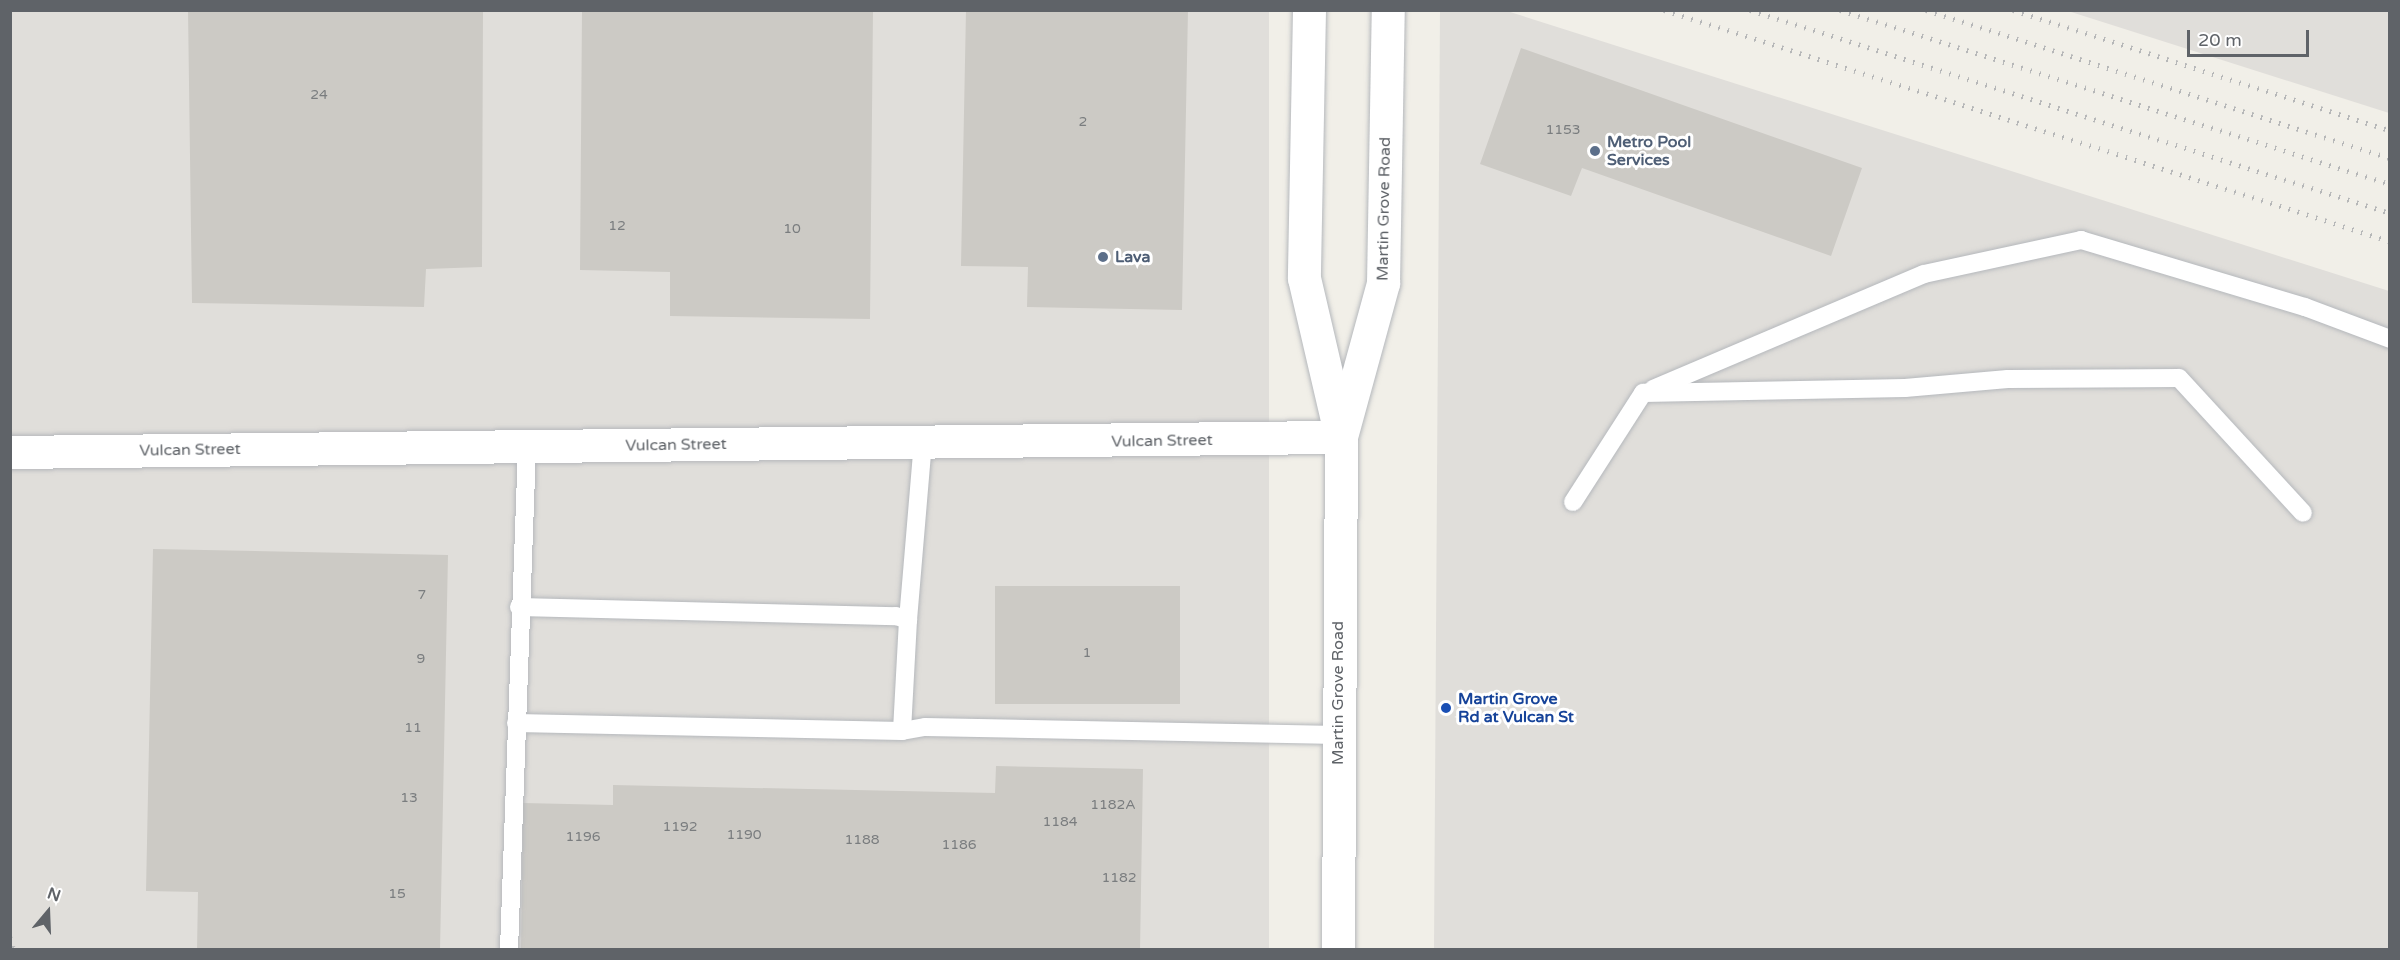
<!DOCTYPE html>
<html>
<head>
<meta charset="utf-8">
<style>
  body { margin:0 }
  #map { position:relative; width:2400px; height:960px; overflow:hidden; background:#f1efe8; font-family:"Varela Round",sans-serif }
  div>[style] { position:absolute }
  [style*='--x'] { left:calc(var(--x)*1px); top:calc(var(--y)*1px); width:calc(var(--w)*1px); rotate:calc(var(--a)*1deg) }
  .industrial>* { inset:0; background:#e0deda; transform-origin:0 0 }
  .building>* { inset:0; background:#cccac5; transform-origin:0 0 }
  .roads { filter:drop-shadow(0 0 2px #b5b8bc) drop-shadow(0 0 2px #b5b8bc) }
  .service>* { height:18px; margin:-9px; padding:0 9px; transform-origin:9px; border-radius:9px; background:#fff }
  .minor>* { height:33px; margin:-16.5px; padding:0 16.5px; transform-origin:16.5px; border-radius:16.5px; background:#fff }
  .secondary>* { height:33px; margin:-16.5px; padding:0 16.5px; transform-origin:16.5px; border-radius:16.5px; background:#fff }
  .rail>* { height:4.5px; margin-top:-2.25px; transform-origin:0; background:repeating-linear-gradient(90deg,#b6b7b8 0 1.5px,transparent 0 9.5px) }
  .dots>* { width:16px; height:16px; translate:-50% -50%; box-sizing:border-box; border:3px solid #fff; border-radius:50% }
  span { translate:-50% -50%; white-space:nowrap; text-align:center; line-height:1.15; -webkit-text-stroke:6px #fff; paint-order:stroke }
  .number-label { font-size:14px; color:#7a7d7f }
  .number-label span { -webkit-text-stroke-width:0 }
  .service-label { font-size:16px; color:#4e5e75; font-weight:700 }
  .left { translate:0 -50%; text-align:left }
  .street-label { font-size:16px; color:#5f6368 }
  .transit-label { font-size:16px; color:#164399; font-weight:700 }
  .frame { position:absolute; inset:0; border:12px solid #5f6368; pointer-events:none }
  .north { position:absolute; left:18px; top:882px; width:60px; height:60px; -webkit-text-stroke:4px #fff; paint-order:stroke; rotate:19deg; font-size:16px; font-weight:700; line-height:24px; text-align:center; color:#5f6368 }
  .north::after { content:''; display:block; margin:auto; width:21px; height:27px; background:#5f6368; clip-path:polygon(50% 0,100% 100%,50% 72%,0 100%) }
  .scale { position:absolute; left:2187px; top:30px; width:122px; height:27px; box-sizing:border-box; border:3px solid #5f6368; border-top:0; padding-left:8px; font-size:18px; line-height:21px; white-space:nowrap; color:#5f6368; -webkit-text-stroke:4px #fff; paint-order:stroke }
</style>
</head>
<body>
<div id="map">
  <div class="industrial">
    <i style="left:10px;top:11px;width:1259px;height:938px"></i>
    <i style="clip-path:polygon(1440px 11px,1507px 11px,2389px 291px,2389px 949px,1434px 950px)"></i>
    <i style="clip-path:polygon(2068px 11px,2389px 11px,2389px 113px)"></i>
  </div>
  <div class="building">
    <i style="clip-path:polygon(188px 10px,483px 10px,482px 267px,426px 269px,424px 307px,192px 303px)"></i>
    <i style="clip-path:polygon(582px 10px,873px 10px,870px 319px,670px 316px,670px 272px,580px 270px)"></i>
    <i style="clip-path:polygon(966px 10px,1188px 10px,1182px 310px,1027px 307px,1028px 267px,961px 266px)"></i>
    <i style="clip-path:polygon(1521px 48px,1862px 168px,1831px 256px,1582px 168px,1571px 196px,1480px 164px)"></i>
    <i style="clip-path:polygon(153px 549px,448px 555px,440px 950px,197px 950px,198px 892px,146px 891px)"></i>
    <i style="left:1180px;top:586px;width:118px;height:185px;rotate:90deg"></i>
    <i style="clip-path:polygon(996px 766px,1143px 769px,1140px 950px,521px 950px,523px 803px,613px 805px,613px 785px,995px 793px)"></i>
  </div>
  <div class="roads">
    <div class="service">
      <i style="--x:1653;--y:389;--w:294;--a:-23"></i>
      <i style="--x:1924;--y:274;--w:161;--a:-12.2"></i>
      <i style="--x:2081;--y:240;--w:234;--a:16.7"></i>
      <i style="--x:2305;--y:307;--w:91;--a:20.6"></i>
      <i style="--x:1573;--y:502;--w:130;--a:-57.3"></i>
      <i style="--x:1643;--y:393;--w:262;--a:-1.1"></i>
      <i style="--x:1905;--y:388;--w:103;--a:-5"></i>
      <i style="--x:2008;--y:379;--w:171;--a:-0.3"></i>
      <i style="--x:2179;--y:378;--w:183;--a:47.4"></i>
      <i style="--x:519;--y:607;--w:377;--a:1.4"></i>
      <i style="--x:896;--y:616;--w:13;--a:18"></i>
      <i style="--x:908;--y:620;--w:111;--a:93.1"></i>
      <i style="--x:902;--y:731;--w:23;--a:-10"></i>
      <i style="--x:925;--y:727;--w:413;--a:1.1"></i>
      <i style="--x:908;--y:620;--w:178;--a:-85.2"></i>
      <i style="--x:516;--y:723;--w:386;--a:1.2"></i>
      <i style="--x:509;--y:950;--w:503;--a:-87.95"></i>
    </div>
    <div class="minor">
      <i style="--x:10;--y:452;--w:1331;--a:-0.65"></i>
    </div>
    <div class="secondary">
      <i style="--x:1309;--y:10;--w:268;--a:91.1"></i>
      <i style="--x:1304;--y:278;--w:163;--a:76.9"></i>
      <i style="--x:1341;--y:437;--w:513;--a:90.34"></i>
      <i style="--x:1342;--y:433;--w:156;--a:-74.7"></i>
      <i style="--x:1383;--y:283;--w:273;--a:-89"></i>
    </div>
  </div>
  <div class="rail">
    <i style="--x:1664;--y:10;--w:762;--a:17.65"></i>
    <i style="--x:1750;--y:10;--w:671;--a:17.6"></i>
    <i style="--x:1840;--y:10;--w:577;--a:17.56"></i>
    <i style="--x:1926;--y:10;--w:487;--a:17.7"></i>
    <i style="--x:2013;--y:10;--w:396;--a:17.7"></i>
    <i style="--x:10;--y:937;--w:14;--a:73"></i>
  </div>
  <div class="dots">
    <i style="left:1595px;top:151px;background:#5c6f8a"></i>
    <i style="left:1103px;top:257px;background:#5c6f8a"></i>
    <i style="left:1446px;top:708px;background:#1a4fb4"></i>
  </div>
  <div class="number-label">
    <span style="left:319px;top:95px">24</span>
    <span style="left:1083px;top:122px">2</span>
    <span style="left:1563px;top:130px">1153</span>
    <span style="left:617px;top:226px">12</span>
    <span style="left:792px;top:229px">10</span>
    <span style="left:422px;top:595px">7</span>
    <span style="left:1087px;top:653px">1</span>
    <span style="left:421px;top:659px">9</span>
    <span style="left:413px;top:728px">11</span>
    <span style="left:409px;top:798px">13</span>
    <span style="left:1113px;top:805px">1182A</span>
    <span style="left:1060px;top:822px">1184</span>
    <span style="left:680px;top:827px">1192</span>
    <span style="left:744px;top:835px">1190</span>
    <span style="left:583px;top:837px">1196</span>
    <span style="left:862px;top:840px">1188</span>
    <span style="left:959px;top:845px">1186</span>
    <span style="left:1119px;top:878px">1182</span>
    <span style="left:397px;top:894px">15</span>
  </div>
  <div class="service-label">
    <span class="left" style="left:1607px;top:151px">Metro Pool<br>Services</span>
    <span class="left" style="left:1115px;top:257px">Lava</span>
  </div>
  <div class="street-label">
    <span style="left:1384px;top:209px;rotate:-89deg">Martin Grove Road</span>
    <span style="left:1162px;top:441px;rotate:-1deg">Vulcan Street</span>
    <span style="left:676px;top:445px;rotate:-1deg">Vulcan Street</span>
    <span style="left:190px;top:450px;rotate:-1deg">Vulcan Street</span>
    <span style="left:1338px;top:693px;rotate:-90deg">Martin Grove Road</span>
  </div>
  <div class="transit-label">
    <span class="left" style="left:1458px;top:708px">Martin Grove<br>Rd at Vulcan St</span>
  </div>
  <div class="frame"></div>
  <div class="north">N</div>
  <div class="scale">20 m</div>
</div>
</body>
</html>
